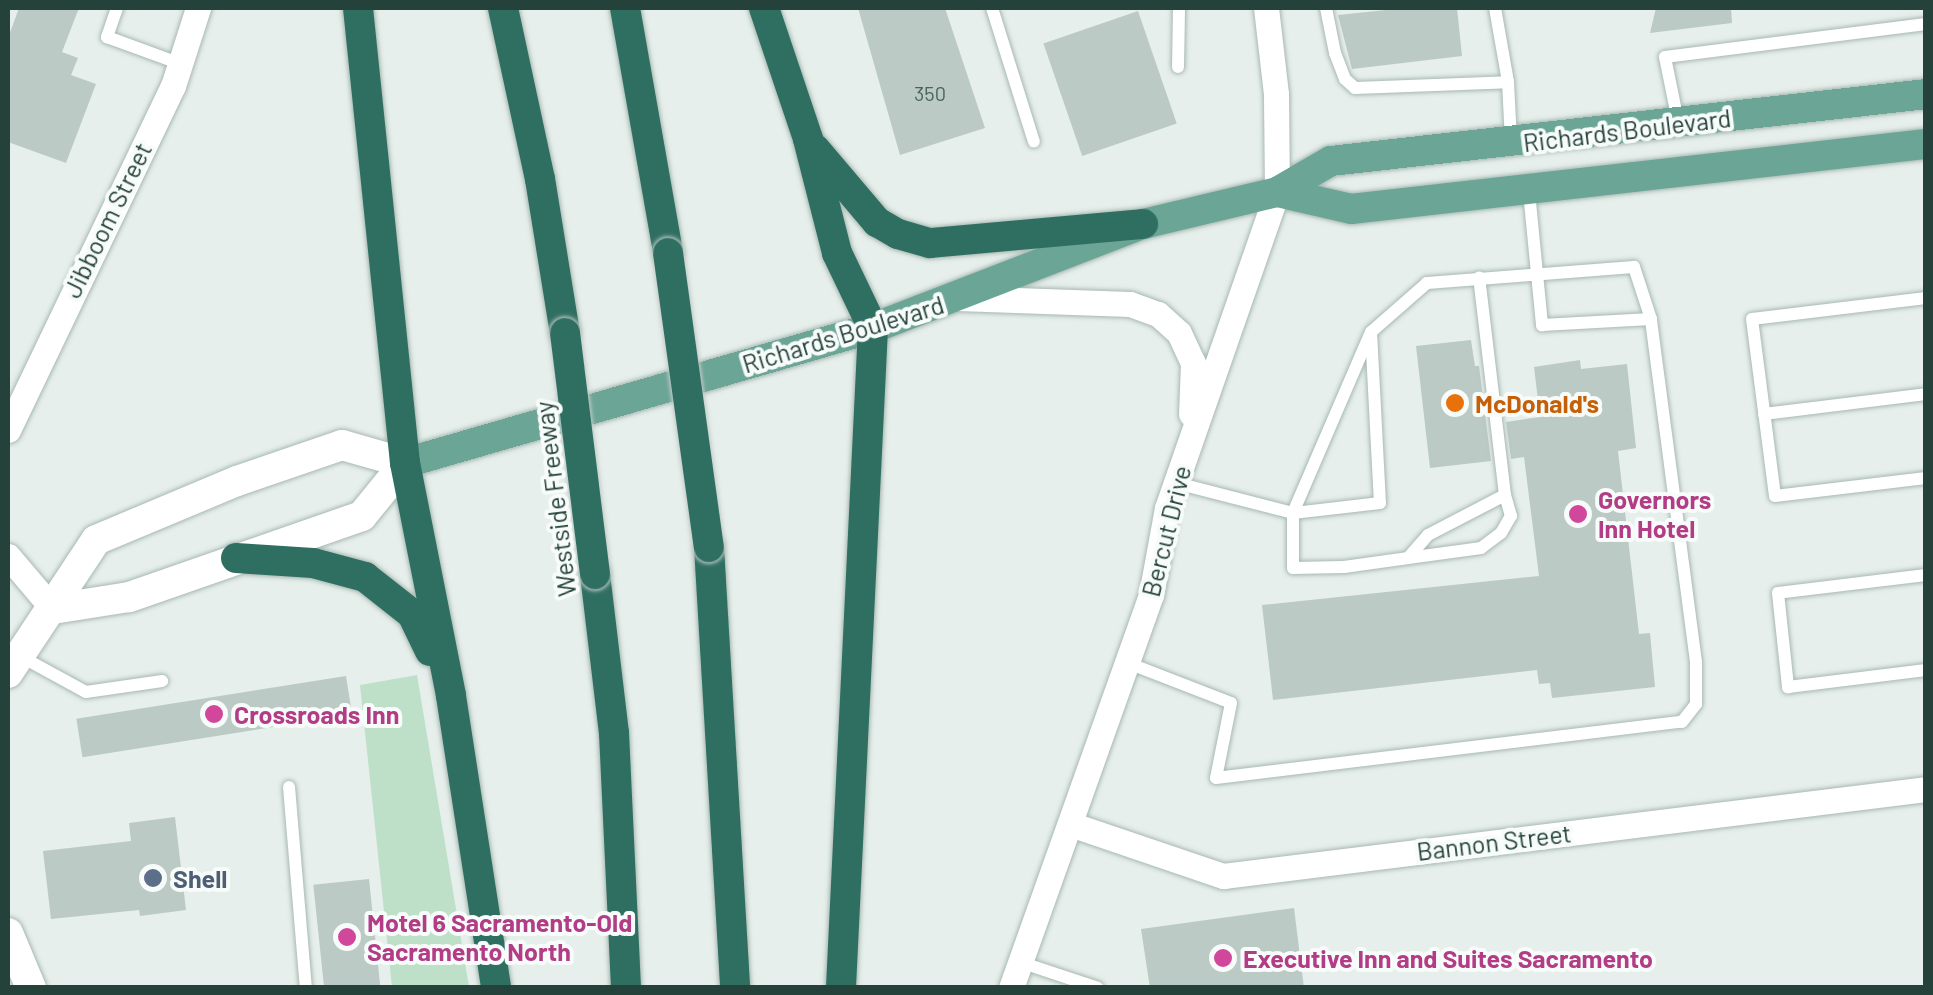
<!DOCTYPE html>
<html>
<head>
<meta charset="utf-8">
<style>
  body { margin:0 }
  #map { position:relative; width:1933px; height:995px; overflow:hidden; background:#e6efeb; font-family:Barlow,sans-serif }
  div>[style] { position:absolute }
  [style*='--x'] { left:calc(var(--x)*1px); top:calc(var(--y)*1px); width:calc(var(--w)*1px); rotate:calc(var(--a)*1deg) }
  .green>* { inset:0; background:#bfe0c8 }
  .building>* { inset:0; background:#bbcac4; transform-origin:0 0 }
  .roads { filter:drop-shadow(0 0 2px #a8b8b2) drop-shadow(0 0 2px #a8b8b2) }
  .service>* { height:12px; margin:-6px; padding:0 6px; transform-origin:6px; border-radius:6px; background:#fff }
  .minor>* { height:25px; margin:-12.5px; padding:0 12.5px; transform-origin:12.5px; border-radius:12.5px; background:#fff }
  .tertiary>* { height:30px; margin:-15px; padding:0 15px; transform-origin:15px; border-radius:15px; background:#fff }
  .primary>* { height:30px; margin:-15px; padding:0 15px; transform-origin:15px; border-radius:15px; background:#6aa596 }
  .motorway>* { height:30px; margin:-15px; padding:0 15px; transform-origin:15px; border-radius:15px; background:#2f6f62 }
  .bridges { filter:drop-shadow(0 0 2px #c2cac8) drop-shadow(0 0 2px #c2cac8) }
  .motorway-bridge>* { height:30px; margin:-15px; padding:0 15px; transform-origin:15px; border-radius:15px; background:#2f6f62 }
  .dots>* { width:28px; height:28px; translate:-50% -50%; box-sizing:border-box; border:5px solid #f7fbf9; border-radius:50% }
  span { translate:-50% -50%; white-space:nowrap; text-align:center; line-height:1.15; -webkit-text-stroke:8px #f7fbf9; paint-order:stroke }
  .number-label { font-size:20px; color:#4a645c }
  .number-label span { -webkit-text-stroke-width:0 }
  .street-label { font-size:25px; color:#24423a }
  .food-label { font-size:25px; color:#c56008; font-weight:700 }
  .left { translate:0 -50%; text-align:left }
  .hotel-label { font-size:25px; color:#b23c85; font-weight:700 }
  .service-label { font-size:25px; color:#4e5e75; font-weight:700 }
  .frame { position:absolute; inset:0; border:10px solid #24423a; pointer-events:none }
</style>
</head>
<body>
<div id="map">
  <div class="green">
    <i style="clip-path:polygon(417px 675px,469px 987px,392px 987px,360px 685px)"></i>
  </div>
  <div class="building">
    <i style="clip-path:polygon(19px 8px,79px 8px,62px 52px,78px 58px,71px 75px,96px 84px,66px 163px,8px 142px,8px 38px)"></i>
    <i style="clip-path:polygon(858px 8px,945px 8px,985px 128px,900px 155px)"></i>
    <i style="clip-path:polygon(1405px 8px,1457px 8px,1462px 56px,1352px 69px,1338px 15px)"></i>
    <i style="clip-path:polygon(1656px 8px,1731px 8px,1732px 23px,1650px 33px)"></i>
    <i style="left:1138px;top:11px;width:119px;height:100px;rotate:71deg"></i>
    <i style="clip-path:polygon(1471px 340px,1475px 366px,1479px 366px,1491px 461px,1430px 468px,1416px 346px)"></i>
    <i style="clip-path:polygon(1580px 360px,1581px 369px,1627px 364px,1636px 448px,1618px 451px,1639px 634px,1650px 633px,1655px 687px,1552px 698px,1550px 683px,1539px 684px,1537px 670px,1273px 700px,1262px 605px,1539px 576px,1524px 457px,1511px 459px,1506px 422px,1540px 417px,1534px 367px)"></i>
    <i style="left:346px;top:676px;width:39px;height:273px;rotate:81deg"></i>
    <i style="clip-path:polygon(175px 817px,186px 910px,140px 916px,139px 910px,51px 919px,43px 851px,131px 841px,129px 823px)"></i>
    <i style="left:369px;top:879px;width:110px;height:56px;rotate:84deg"></i>
    <i style="clip-path:polygon(1294px 908px,1304px 988px,1150px 988px,1141px 929px)"></i>
  </div>
  <div class="roads">
    <div class="service">
      <i style="--x:117;--y:8;--w:31;--a:109"></i>
      <i style="--x:107;--y:37;--w:79;--a:20"></i>
      <i style="--x:992;--y:8;--w:140;--a:72.6"></i>
      <i style="--x:1326;--y:8;--w:46;--a:78.7"></i>
      <i style="--x:1335;--y:53;--w:28;--a:69"></i>
      <i style="--x:1345;--y:79;--w:13;--a:42"></i>
      <i style="--x:1355;--y:88;--w:153;--a:-2.2"></i>
      <i style="--x:1495;--y:8;--w:75;--a:80"></i>
      <i style="--x:1508;--y:82;--w:59;--a:87.1"></i>
      <i style="--x:1178;--y:67;--w:59;--a:-89"></i>
      <i style="--x:1678;--y:121;--w:65;--a:-101.5"></i>
      <i style="--x:1665;--y:57;--w:263;--a:-7.2"></i>
      <i style="--x:1529;--y:192;--w:134;--a:84.4"></i>
      <i style="--x:1542;--y:325;--w:109;--a:-3.2"></i>
      <i style="--x:1926;--y:298;--w:175;--a:173.1"></i>
      <i style="--x:1752;--y:319;--w:178;--a:82.6"></i>
      <i style="--x:1775;--y:496;--w:152;--a:-6.8"></i>
      <i style="--x:1370;--y:334;--w:195;--a:113.3"></i>
      <i style="--x:1293;--y:513;--w:55;--a:90"></i>
      <i style="--x:1293;--y:568;--w:51;--a:-1.1"></i>
      <i style="--x:1344;--y:567;--w:65;--a:-8"></i>
      <i style="--x:1408;--y:558;--w:30;--a:-49"></i>
      <i style="--x:1428;--y:535;--w:87;--a:-27.5"></i>
      <i style="--x:1505;--y:495;--w:219;--a:-96.8"></i>
      <i style="--x:1764;--y:414;--w:163;--a:-7"></i>
      <i style="--x:1408;--y:558;--w:74;--a:-7.8"></i>
      <i style="--x:1481;--y:548;--w:25;--a:-37"></i>
      <i style="--x:1501;--y:533;--w:20;--a:-60"></i>
      <i style="--x:1511;--y:516;--w:22;--a:-106"></i>
      <i style="--x:1926;--y:575;--w:149;--a:173.1"></i>
      <i style="--x:1778;--y:593;--w:95;--a:83.9"></i>
      <i style="--x:1788;--y:687;--w:139;--a:-7"></i>
      <i style="--x:20;--y:656;--w:75;--a:28.6"></i>
      <i style="--x:86;--y:692;--w:77;--a:-8.2"></i>
      <i style="--x:1128;--y:663;--w:110;--a:21.2"></i>
      <i style="--x:1231;--y:703;--w:76;--a:101.3"></i>
      <i style="--x:1216;--y:778;--w:469;--a:-6.9"></i>
      <i style="--x:1682;--y:722;--w:23;--a:-52"></i>
      <i style="--x:1696;--y:704;--w:42;--a:-90"></i>
      <i style="--x:1696;--y:662;--w:346;--a:-97.5"></i>
      <i style="--x:1651;--y:319;--w:55;--a:-108.1"></i>
      <i style="--x:1634;--y:267;--w:208;--a:175.6"></i>
      <i style="--x:1427;--y:283;--w:74;--a:138.8"></i>
      <i style="--x:1371;--y:332;--w:171;--a:87"></i>
      <i style="--x:1380;--y:503;--w:88;--a:173.4"></i>
      <i style="--x:1293;--y:513;--w:121;--a:-165.6"></i>
      <i style="--x:289;--y:787;--w:202;--a:85.2"></i>
      <i style="--x:1020;--y:962;--w:82;--a:18.4"></i>
    </div>
    <div class="minor">
      <i style="--x:958;--y:298;--w:172;--a:2"></i>
      <i style="--x:1130;--y:304;--w:30;--a:20"></i>
      <i style="--x:1158;--y:314;--w:28;--a:42"></i>
      <i style="--x:1179;--y:333;--w:33;--a:65"></i>
      <i style="--x:1193;--y:363;--w:51;--a:92.2"></i>
      <i style="--x:8;--y:430;--w:382;--a:-64.4"></i>
      <i style="--x:173;--y:86;--w:82;--a:-72.2"></i>
      <i style="--x:8;--y:556;--w:70;--a:49.7"></i>
      <i style="--x:1070;--y:824;--w:162;--a:18.8"></i>
      <i style="--x:1223;--y:876;--w:708;--a:-7.05"></i>
      <i style="--x:1011;--y:988;--w:417;--a:-70.4"></i>
      <i style="--x:1151;--y:595;--w:88;--a:-79.6"></i>
      <i style="--x:1167;--y:508;--w:335;--a:-70.8"></i>
      <i style="--x:1277;--y:192;--w:98;--a:-90.6"></i>
      <i style="--x:1276;--y:94;--w:87;--a:-96.6"></i>
    </div>
    <div class="tertiary">
      <i style="--x:8;--y:673;--w:159;--a:-56.5"></i>
      <i style="--x:96;--y:540;--w:153;--a:-22.7"></i>
      <i style="--x:237;--y:481;--w:111;--a:-18.9"></i>
      <i style="--x:342;--y:445;--w:66;--a:15.9"></i>
      <i style="--x:405;--y:463;--w:68;--a:129.1"></i>
      <i style="--x:362;--y:516;--w:247;--a:160.8"></i>
      <i style="--x:129;--y:597;--w:77;--a:171"></i>
      <i style="--x:8;--y:933;--w:60;--a:67.3"></i>
    </div>
    <div class="primary">
      <i style="--x:1277;--y:192;--w:76;--a:12.9"></i>
      <i style="--x:1351;--y:209;--w:579;--a:-6.45"></i>
      <i style="--x:405;--y:463;--w:487;--a:-16.1"></i>
      <i style="--x:873;--y:328;--w:289;--a:-21.1"></i>
      <i style="--x:1143;--y:224;--w:138;--a:-13.4"></i>
      <i style="--x:1277;--y:192;--w:62;--a:-29.9"></i>
      <i style="--x:1331;--y:161;--w:599;--a:-6.42"></i>
    </div>
    <div class="motorway">
      <i style="--x:358;--y:8;--w:457;--a:84.1"></i>
      <i style="--x:405;--y:463;--w:237;--a:78.8"></i>
      <i style="--x:451;--y:696;--w:295;--a:81.2"></i>
      <i style="--x:503;--y:8;--w:175;--a:77.8"></i>
      <i style="--x:540;--y:179;--w:156;--a:80.8"></i>
      <i style="--x:625;--y:8;--w:249;--a:80"></i>
      <i style="--x:764;--y:8;--w:138;--a:71.4"></i>
      <i style="--x:808;--y:139;--w:118;--a:75.7"></i>
      <i style="--x:837;--y:253;--w:83;--a:64.4"></i>
      <i style="--x:873;--y:328;--w:661;--a:92.78"></i>
      <i style="--x:815;--y:149;--w:96;--a:49.7"></i>
      <i style="--x:877;--y:222;--w:24;--a:30"></i>
      <i style="--x:898;--y:234;--w:33;--a:16"></i>
      <i style="--x:930;--y:243;--w:214;--a:-5.1"></i>
      <i style="--x:709;--y:547;--w:442;--a:86.6"></i>
      <i style="--x:236;--y:558;--w:77;--a:3.7"></i>
      <i style="--x:313;--y:563;--w:54;--a:15.1"></i>
      <i style="--x:365;--y:577;--w:60;--a:38.2"></i>
      <i style="--x:412;--y:614;--w:41;--a:64.1"></i>
      <i style="--x:595;--y:574;--w:160;--a:83.2"></i>
      <i style="--x:614;--y:733;--w:255;--a:87.3"></i>
    </div>
  </div>
  <div class="bridges">
    <div class="motorway-bridge">
      <i style="--x:668;--y:253;--w:297;--a:82.1"></i>
      <i style="--x:565;--y:333;--w:243;--a:82.9"></i>
    </div>
  </div>
  <div class="dots">
    <i style="left:1455px;top:403px;background:#e8710a"></i>
    <i style="left:1578px;top:514px;background:#d1479c"></i>
    <i style="left:214px;top:714px;background:#d1479c"></i>
    <i style="left:153px;top:878px;background:#5c6f8a"></i>
    <i style="left:347px;top:937px;background:#d1479c"></i>
    <i style="left:1223px;top:958px;background:#d1479c"></i>
  </div>
  <div class="number-label">
    <span style="left:930px;top:93px">350</span>
  </div>
  <div class="street-label">
    <span style="left:1627px;top:130px;rotate:-7deg">Richards Boulevard</span>
    <span style="left:107px;top:220px;rotate:-64deg">Jibboom Street</span>
    <span style="left:843px;top:334px;rotate:-17deg">Richards Boulevard</span>
    <span style="left:555px;top:499px;rotate:-97deg">Westside Freeway</span>
    <span style="left:1166px;top:531px;rotate:-76deg">Bercut Drive</span>
    <span style="left:1494px;top:842px;rotate:-7deg">Bannon Street</span>
  </div>
  <div class="food-label">
    <span class="left" style="left:1475px;top:403px">McDonald's</span>
  </div>
  <div class="hotel-label">
    <span class="left" style="left:1598px;top:514px">Governors<br>Inn Hotel</span>
    <span class="left" style="left:234px;top:714px">Crossroads Inn</span>
    <span class="left" style="left:367px;top:937px">Motel 6 Sacramento-Old<br>Sacramento North</span>
    <span class="left" style="left:1243px;top:958px">Executive Inn and Suites Sacramento</span>
  </div>
  <div class="service-label">
    <span class="left" style="left:173px;top:878px">Shell</span>
  </div>
  <div class="frame"></div>
</div>
</body>
</html>
